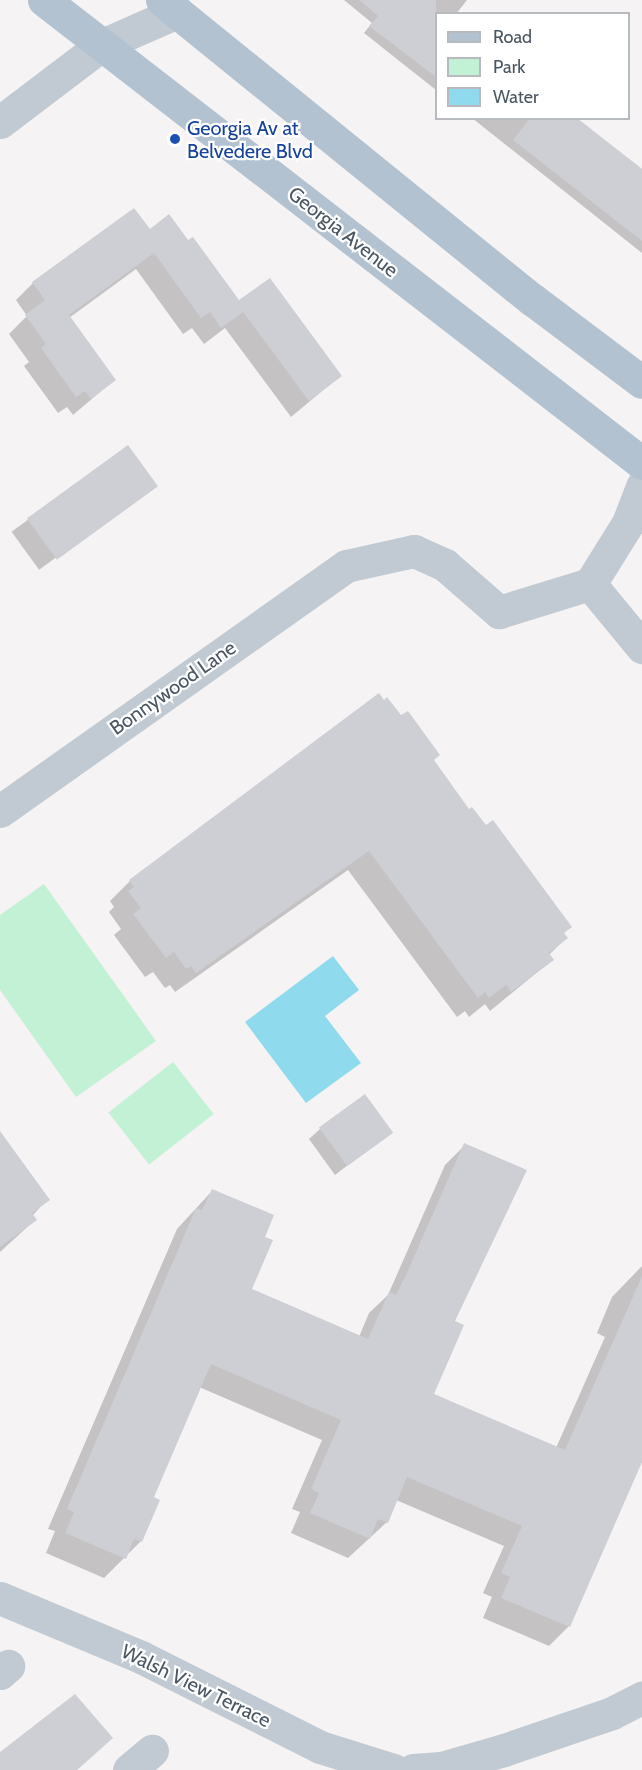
<!DOCTYPE html>
<html>
<head>
<meta charset="utf-8">
<style>
  body { margin:0 }
  #map { position:relative; width:642px; height:1770px; overflow:hidden; background:#f5f3f3; font-family:Cabin,sans-serif }
  div>[style] { position:absolute }
  [style*='--x'] { left:calc(var(--x)*1px); top:calc(var(--y)*1px); width:calc(var(--w)*1px); rotate:calc(var(--a)*1deg) }
  .green>* { inset:0; background:#c3f1d5; transform-origin:0 0 }
  .water>* { inset:0; background:#90daee }
  .shadow>* { inset:0; background:#0003; transform-origin:0 0 }
  .building>* { inset:0; background:#cdcfd5; transform-origin:0 0 }
  .minor>* { height:33px; margin:-16.5px; padding:0 16.5px; transform-origin:16.5px; border-radius:16.5px; background:#c1cad2 }
  .major>* { height:33px; margin:-16.5px; padding:0 16.5px; transform-origin:16.5px; border-radius:16.5px; background:#b3c2d1 }
  .dots>* { width:16px; height:16px; translate:-50% -50%; box-sizing:border-box; border:3px solid #fff; border-radius:50% }
  span { translate:-50% -50%; white-space:nowrap; text-align:center; line-height:1.15; -webkit-text-stroke:4.5px #fff; paint-order:stroke }
  .transit-label { font-size:20px; color:#164399 }
  .left { translate:0 -50%; text-align:left }
  .street-label { font-size:20px; color:#4a5661 }
  .legend { position:absolute; left:435px; top:12px; width:195px; height:108px; box-sizing:border-box; background:#fff; border:2px solid #b7bbc0; margin:0; padding:8px 10px; list-style:none; font-size:18px; color:#4a5661 }
  .legend li { display:flex; align-items:center; gap:12px; height:30px }
  .legend b { width:30px; border:2px solid #b7bbc0 }
</style>
</head>
<body>
<div id="map">
  <div class="green">
    <i style="clip-path:polygon(44px 884px,156px 1041px,76px 1097px,0 990px,0 915px)"></i>
    <i style="left:173px;top:1062px;width:66px;height:82px;rotate:52deg"></i>
  </div>
  <div class="water">
    <i style="clip-path:polygon(333px 956px,359px 990px,325px 1016px,361px 1063px,306px 1103px,245px 1022px)"></i>
  </div>
  <div class="shadow">
    <i style="clip-path:polygon(344px 0,467px 0,456px 14px,436px 14px,436px 90px,364px 33px,372px 23px)"></i>
    <i style="clip-path:polygon(472px 118px,574px 118px,642px 169px,642px 253px)"></i>
    <i style="clip-path:polygon(150px 231px,188px 243px,239px 302px,340px 376px,291px 417px,225px 328px,204px 344px,192px 328px,183px 334px,136px 269px,69px 318px,114px 380px,73px 415px,67px 407px,58px 413px,24px 366px,29px 362px,9px 334px,27px 316px,16px 300px,33px 283px)"></i>
    <i style="left:128px;top:447px;width:47px;height:144px;rotate:54deg"></i>
    <i style="clip-path:polygon(432px 761px,469px 811px,570px 927px,563px 934px,566px 938px,549px 955px,552px 960px,490px 1011px,485px 1004px,469px 1017px,465px 1011px,457px 1017px,348px 870px,175px 992px,170px 985px,165px 988px,153px 972px,145px 977px,114px 935px,121px 929px,109px 912px,114px 907px,110px 901px,130px 881px)"></i>
    <i style="clip-path:polygon(320px 1129px,391px 1132px,335px 1175px,309px 1139px)"></i>
    <i style="clip-path:polygon(465px 1145px,453px 1322px,432px 1395px,556px 1448px,605px 1337px,597px 1333px,612px 1297px,642px 1266px,642px 1457px,568px 1627px,549px 1646px,483px 1618px,492px 1597px,483px 1593px,504px 1546px,396px 1500px,387px 1522px,348px 1558px,291px 1533px,300px 1512px,292px 1509px,322px 1440px,199px 1387px,152px 1497px,141px 1541px,104px 1578px,46px 1553px,55px 1531px,48px 1529px,177px 1229px,212px 1191px,263px 1238px,250px 1290px,359px 1337px,369px 1313px,388px 1295px,445px 1165px)"></i>
    <i style="clip-path:polygon(0 1159px,48px 1199px,32px 1216px,35px 1220px,0 1252px)"></i>
  </div>
  <div class="building">
    <i style="clip-path:polygon(359px 0,436px 0,436px 77px,369px 26px,378px 16px)"></i>
    <i style="clip-path:polygon(530px 118px,577px 118px,642px 169px,642px 241px,513px 140px)"></i>
    <i style="clip-path:polygon(134px 208px,150px 229px,169px 214px,188px 240px,193px 237px,239px 300px,270px 278px,342px 376px,309px 401px,243px 312px,221px 328px,210px 312px,201px 318px,154px 253px,69px 315px,116px 380px,91px 399px,85px 391px,76px 397px,41px 348px,46px 344px,25px 315px,45px 300px,32px 282px)"></i>
    <i style="left:128px;top:445px;width:51px;height:125px;rotate:54deg"></i>
    <i style="clip-path:polygon(379px 693px,384px 700px,387px 697px,401px 715px,408px 711px,440px 755px,434px 760px,469px 809px,472px 807px,486px 825px,493px 820px,572px 927px,564px 933px,568px 938px,549px 953px,554px 960px,511px 992px,506px 985px,489px 998px,485px 992px,478px 998px,369px 851px,196px 973px,191px 966px,186px 969px,174px 952px,166px 958px,133px 914px,141px 908px,128px 891px,134px 887px,129px 880px)"></i>
    <i style="left:365px;top:1094px;width:48px;height:57px;rotate:54deg"></i>
    <i style="clip-path:polygon(0 1131px,50px 1200px,32px 1213px,37px 1220px,0 1247px)"></i>
    <i style="clip-path:polygon(464px 1143px,527px 1170px,455px 1321px,464px 1325px,434px 1394px,565px 1450px,642px 1276px,642px 1462px,570px 1627px,501px 1598px,510px 1577px,501px 1573px,522px 1526px,407px 1477px,388px 1523px,378px 1519px,370px 1539px,310px 1513px,319px 1493px,311px 1489px,341px 1420px,211px 1364px,154px 1497px,160px 1500px,142px 1542px,134px 1539px,126px 1559px,65px 1533px,74px 1512px,67px 1509px,196px 1208px,202px 1210px,212px 1189px,274px 1215px,265px 1237px,273px 1240px,252px 1289px,368px 1339px,389px 1292px,396px 1295px,406px 1275px)"></i>
    <i style="clip-path:polygon(75px 1694px,113px 1738px,77px 1770px,0 1770px,0 1752px)"></i>
  </div>
  <div class="minor">
    <i style="--x:0;--y:122;--w:126;--a:-37.2"></i>
    <i style="--x:100;--y:46;--w:84;--a:-23.8"></i>
    <i style="--x:590;--y:584;--w:82;--a:50.5"></i>
    <i style="--x:0;--y:811;--w:424;--a:-35.3"></i>
    <i style="--x:346;--y:566;--w:70;--a:-12.4"></i>
    <i style="--x:414;--y:551;--w:34;--a:24"></i>
    <i style="--x:445;--y:565;--w:72;--a:41"></i>
    <i style="--x:499;--y:612;--w:95;--a:-17.1"></i>
    <i style="--x:590;--y:584;--w:72;--a:-58.1"></i>
    <i style="--x:628;--y:523;--w:40;--a:-69"></i>
    <i style="--x:0;--y:1598;--w:153;--a:22.7"></i>
    <i style="--x:141;--y:1657;--w:200;--a:26.7"></i>
    <i style="--x:320;--y:1747;--w:77;--a:17.3"></i>
    <i style="--x:0;--y:1673;--w:11;--a:-41"></i>
    <i style="--x:129;--y:1770;--w:30;--a:-40"></i>
    <i style="--x:413;--y:1770;--w:28;--a:-4"></i>
    <i style="--x:441;--y:1768;--w:66;--a:-15.9"></i>
    <i style="--x:504;--y:1750;--w:114;--a:-18.9"></i>
    <i style="--x:612;--y:1713;--w:34;--a:-27"></i>
  </div>
  <div class="major">
    <i style="--x:44;--y:0;--w:756;--a:37.75"></i>
    <i style="--x:162;--y:0;--w:477;--a:39"></i>
    <i style="--x:533;--y:300;--w:136;--a:37"></i>
  </div>
  <div class="dots">
    <i style="left:175px;top:139px;background:#1a4fb4"></i>
  </div>
  <div class="transit-label">
    <span class="left" style="left:187px;top:140px">Georgia Av at<br>Belvedere Blvd</span>
  </div>
  <div class="street-label">
    <span style="left:343px;top:232px;rotate:38deg">Georgia Avenue</span>
    <span style="left:173px;top:688px;rotate:-35deg">Bonnywood Lane</span>
    <span style="left:196px;top:1686px;rotate:26deg">Walsh View Terrace</span>
  </div>
  <ul class="legend">
  <li><b style="height:8px;background:#b3c2d1"></b>Road</li>
  <li><b style="height:16px;background:#c3f1d5"></b>Park</li>
  <li><b style="height:16px;background:#90daee"></b>Water</li>
  </ul>
</div>
</body>
</html>
